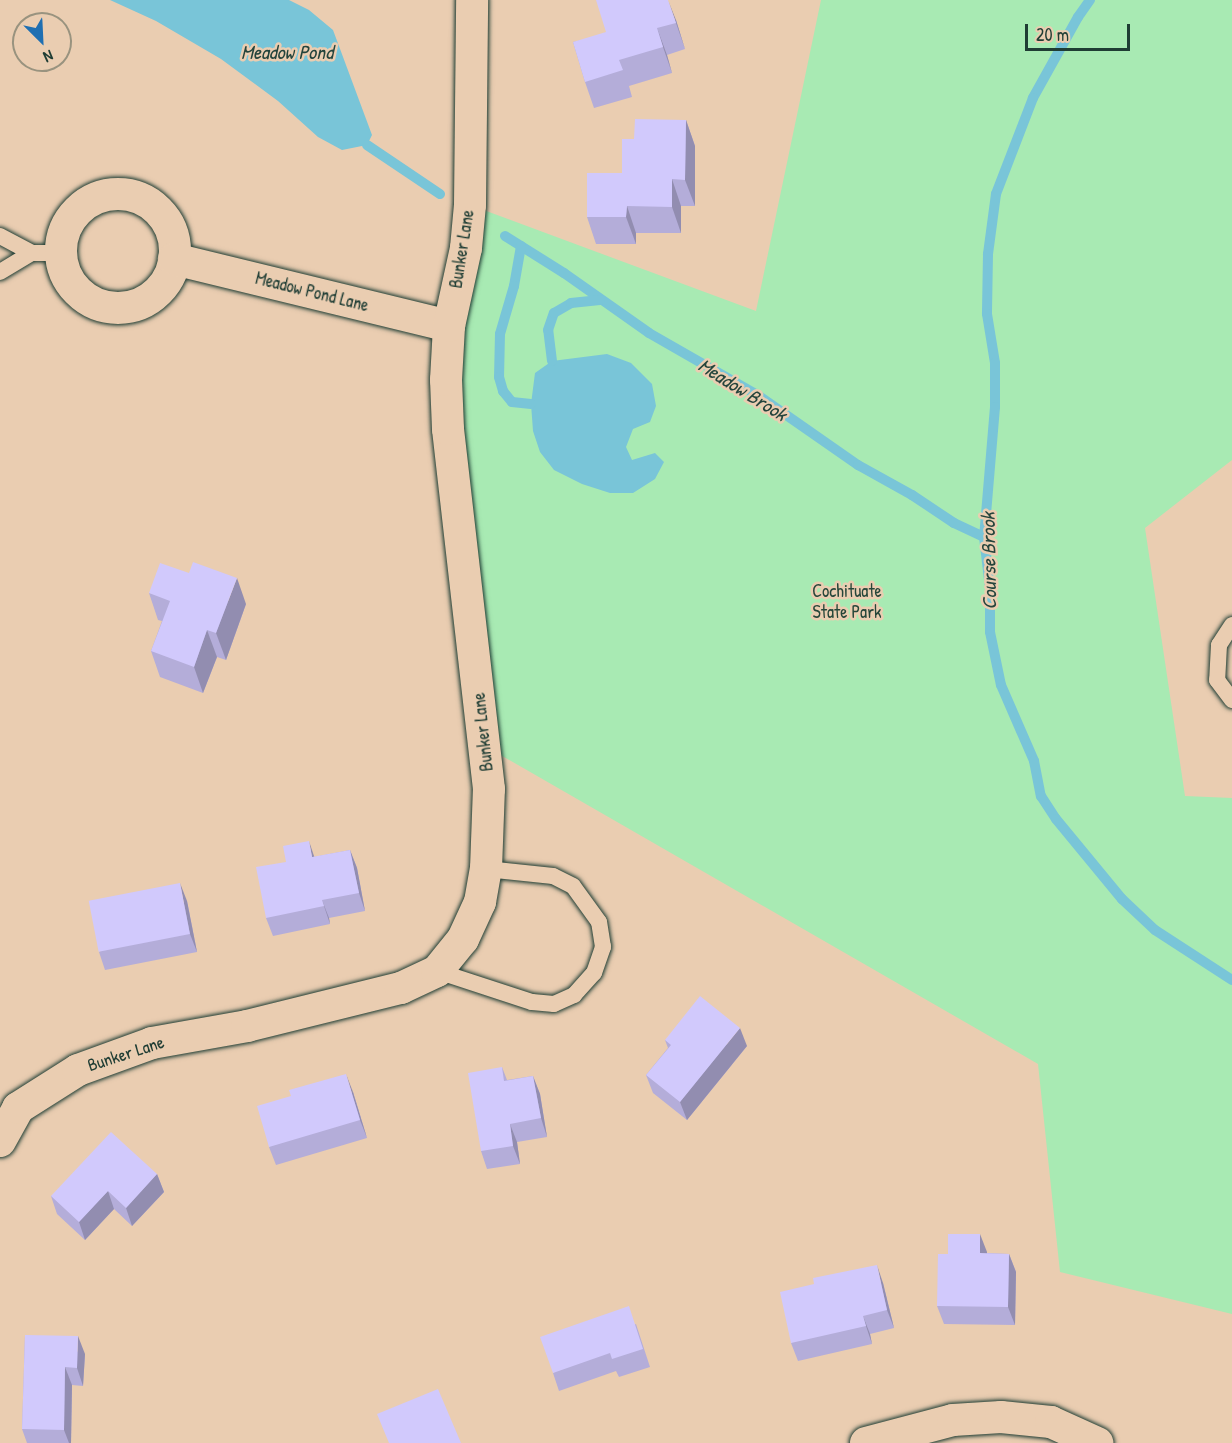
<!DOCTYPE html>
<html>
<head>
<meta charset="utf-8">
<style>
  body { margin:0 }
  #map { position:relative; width:1232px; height:1443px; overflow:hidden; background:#eacdb1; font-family:"Patrick Hand",sans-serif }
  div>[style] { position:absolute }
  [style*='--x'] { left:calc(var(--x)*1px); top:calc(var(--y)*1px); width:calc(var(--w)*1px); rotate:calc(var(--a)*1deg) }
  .green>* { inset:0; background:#a8eab3 }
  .water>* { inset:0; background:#79c5d8 }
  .stream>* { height:10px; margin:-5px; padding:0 5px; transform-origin:5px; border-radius:5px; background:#79c5d8 }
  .roads { filter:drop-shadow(0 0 2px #1f3d34) drop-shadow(0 0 2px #1f3d34) }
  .lane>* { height:16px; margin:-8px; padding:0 8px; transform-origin:8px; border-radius:8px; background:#eacdb1 }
  .street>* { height:32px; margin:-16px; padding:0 16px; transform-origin:16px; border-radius:16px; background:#eacdb1 }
  .street>.ring { margin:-16px; padding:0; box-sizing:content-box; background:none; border:32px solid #eacdb1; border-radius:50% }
  .wall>* { inset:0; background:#b4add9 }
  .shaded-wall>* { inset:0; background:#928db0 }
  .building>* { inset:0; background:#d1c9fc; transform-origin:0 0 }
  span { translate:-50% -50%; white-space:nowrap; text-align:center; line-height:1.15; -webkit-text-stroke:5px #eacdb1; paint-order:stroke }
  .street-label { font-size:18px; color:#1f3d34 }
  .park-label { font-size:18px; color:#26463a }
  .water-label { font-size:20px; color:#24443c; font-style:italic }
  .north { position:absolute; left:12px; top:12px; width:60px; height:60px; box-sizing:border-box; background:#eacdb1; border:2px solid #99937f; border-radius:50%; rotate:156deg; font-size:16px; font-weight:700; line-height:24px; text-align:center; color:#1f3d34 }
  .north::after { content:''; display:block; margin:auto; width:21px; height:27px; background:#1f6fb2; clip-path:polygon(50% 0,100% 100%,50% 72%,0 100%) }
  .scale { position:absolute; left:1025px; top:24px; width:105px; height:27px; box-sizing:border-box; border:3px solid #1f3d34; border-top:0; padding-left:8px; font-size:18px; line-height:21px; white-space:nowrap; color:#1f3d34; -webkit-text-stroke:4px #eacdb1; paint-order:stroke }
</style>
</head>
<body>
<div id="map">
  <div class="green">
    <i style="clip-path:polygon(821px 0,1232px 0,1232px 460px,1145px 528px,1185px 796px,1232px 798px,1232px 1314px,1060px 1272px,1038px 1064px,485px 746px,448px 429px,470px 205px,756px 311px)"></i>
  </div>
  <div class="water">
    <i style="clip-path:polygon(110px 0,289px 0,309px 10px,333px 30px,372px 135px,367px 145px,342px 150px,318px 137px,278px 101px,221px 59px,156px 21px)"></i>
    <i style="clip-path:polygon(607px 354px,631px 363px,652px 384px,656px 406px,650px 422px,633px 429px,626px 447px,632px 460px,655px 453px,664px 462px,655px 479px,633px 493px,610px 493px,582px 484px,554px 470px,540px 452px,533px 431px,531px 404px,535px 373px,552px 361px)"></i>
  </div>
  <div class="stream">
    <i style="--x:1090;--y:0;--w:21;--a:125"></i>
    <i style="--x:1078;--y:17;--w:93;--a:119.1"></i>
    <i style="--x:1033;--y:98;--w:103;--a:111.1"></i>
    <i style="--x:996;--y:194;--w:61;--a:97.6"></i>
    <i style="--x:988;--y:254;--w:60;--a:91"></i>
    <i style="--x:987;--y:314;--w:50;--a:80.7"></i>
    <i style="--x:995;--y:363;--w:44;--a:90"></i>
    <i style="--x:995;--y:407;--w:130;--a:94.8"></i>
    <i style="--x:984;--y:537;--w:51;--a:83.3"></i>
    <i style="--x:990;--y:588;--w:44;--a:90"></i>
    <i style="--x:990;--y:632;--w:54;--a:78.3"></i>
    <i style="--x:1001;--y:685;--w:83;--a:66.5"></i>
    <i style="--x:1034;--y:761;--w:36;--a:79"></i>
    <i style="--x:1041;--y:796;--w:27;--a:57"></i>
    <i style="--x:1056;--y:819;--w:104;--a:50.5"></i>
    <i style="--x:1122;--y:899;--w:45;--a:43.2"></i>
    <i style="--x:1155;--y:930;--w:92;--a:33"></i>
    <i style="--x:367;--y:145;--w:88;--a:33.9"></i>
    <i style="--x:505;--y:236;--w:70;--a:32.1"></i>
    <i style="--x:564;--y:273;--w:104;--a:35.2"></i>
    <i style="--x:649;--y:333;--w:127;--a:29.8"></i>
    <i style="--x:759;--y:396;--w:121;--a:34.9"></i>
    <i style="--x:858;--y:465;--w:62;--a:29.1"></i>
    <i style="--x:912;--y:495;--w:50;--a:33.7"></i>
    <i style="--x:954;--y:523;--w:33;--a:25"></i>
    <i style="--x:521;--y:246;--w:41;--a:99.9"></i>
    <i style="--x:514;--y:286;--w:50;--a:106.3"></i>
    <i style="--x:500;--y:334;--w:43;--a:91.3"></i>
    <i style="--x:499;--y:377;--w:15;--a:74"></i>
    <i style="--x:503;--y:391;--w:14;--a:51"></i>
    <i style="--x:512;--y:402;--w:19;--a:6"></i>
    <i style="--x:552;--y:361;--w:31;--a:-97"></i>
    <i style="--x:548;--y:330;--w:18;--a:-71"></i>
    <i style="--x:554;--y:313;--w:20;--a:-30"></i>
    <i style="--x:571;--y:303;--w:29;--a:-6"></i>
  </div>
  <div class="roads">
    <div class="lane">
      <i style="--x:0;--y:236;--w:36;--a:28"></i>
      <i style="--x:32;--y:253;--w:28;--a:0"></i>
      <i style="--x:0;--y:272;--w:37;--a:-31"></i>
      <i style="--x:1232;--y:625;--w:24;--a:123"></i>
      <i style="--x:1219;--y:645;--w:35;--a:93"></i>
      <i style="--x:1217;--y:680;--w:25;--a:53"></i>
      <i style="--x:437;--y:971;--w:100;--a:18.1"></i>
      <i style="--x:532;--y:1002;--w:22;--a:5"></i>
      <i style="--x:554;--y:1004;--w:22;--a:-24"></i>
      <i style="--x:574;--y:995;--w:30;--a:-48"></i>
      <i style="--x:594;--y:973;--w:28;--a:-71"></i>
      <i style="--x:603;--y:947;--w:25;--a:-99"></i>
      <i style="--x:599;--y:922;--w:44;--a:-125.8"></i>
      <i style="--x:573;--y:886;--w:22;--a:-153"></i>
      <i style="--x:553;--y:876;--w:67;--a:-174"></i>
    </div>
    <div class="street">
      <i class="ring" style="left:61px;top:194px;width:82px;height:82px"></i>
      <i style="--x:174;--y:259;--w:283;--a:13.7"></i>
      <i style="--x:0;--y:1141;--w:38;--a:-61"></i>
      <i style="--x:18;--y:1108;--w:71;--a:-32.3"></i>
      <i style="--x:78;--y:1070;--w:79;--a:-20"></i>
      <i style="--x:152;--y:1043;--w:97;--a:-10.1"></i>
      <i style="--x:247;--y:1026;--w:159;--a:-13.9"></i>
      <i style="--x:401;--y:988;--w:40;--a:-25"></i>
      <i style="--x:437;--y:971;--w:41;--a:-50.9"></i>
      <i style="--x:463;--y:939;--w:41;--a:-65.3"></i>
      <i style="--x:480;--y:902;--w:34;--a:-80"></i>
      <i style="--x:486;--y:869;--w:80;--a:-87.9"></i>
      <i style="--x:489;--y:789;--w:362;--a:-96.5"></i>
      <i style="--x:448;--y:429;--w:49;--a:-92.3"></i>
      <i style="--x:446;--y:380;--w:54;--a:-86.8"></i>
      <i style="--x:449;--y:326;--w:80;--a:-77.7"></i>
      <i style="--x:466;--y:248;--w:43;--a:-84.7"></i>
      <i style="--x:470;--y:205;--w:205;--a:-89.4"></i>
      <i style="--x:866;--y:1443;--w:90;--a:-14.8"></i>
      <i style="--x:953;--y:1420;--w:48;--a:-3.6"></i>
      <i style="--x:1001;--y:1417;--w:50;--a:5.7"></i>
      <i style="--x:1051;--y:1422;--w:51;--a:24.5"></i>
    </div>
  </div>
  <div class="wall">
    <i style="clip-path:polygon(676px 20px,685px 49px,667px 55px,672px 73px,629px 86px,632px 97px,594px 108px,585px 82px,573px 42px)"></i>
    <i style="clip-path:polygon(686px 120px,695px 146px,695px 206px,681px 206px,681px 233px,636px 233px,636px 244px,596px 244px,587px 217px,622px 173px,634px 139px)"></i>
    <i style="clip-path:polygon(149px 593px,246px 604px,226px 660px,217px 657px,203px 693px,160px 677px,151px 651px,162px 621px,158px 620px)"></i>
    <i style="clip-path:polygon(350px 850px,357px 868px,365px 911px,329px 918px,330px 924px,273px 936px,266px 918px,314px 857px)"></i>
    <i style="clip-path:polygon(187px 901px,197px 952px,105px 970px,99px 952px)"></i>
    <i style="clip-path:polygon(665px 1040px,747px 1046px,687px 1120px,653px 1093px,646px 1075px,668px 1048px)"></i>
    <i style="clip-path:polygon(502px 1067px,507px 1080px,533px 1076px,540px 1094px,547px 1137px,517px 1142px,520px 1164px,487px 1169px,481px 1151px)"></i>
    <i style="clip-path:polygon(353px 1092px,367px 1138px,276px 1165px,269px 1147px)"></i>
    <i style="clip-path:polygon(157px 1174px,164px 1192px,132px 1226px,114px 1209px,85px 1240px,57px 1214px,51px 1196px)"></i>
    <i style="clip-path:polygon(987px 1252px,987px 1253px,1009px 1254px,1016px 1272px,1015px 1325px,944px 1324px,937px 1306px)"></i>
    <i style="clip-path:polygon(883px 1283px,894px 1328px,870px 1334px,872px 1344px,798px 1361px,791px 1343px)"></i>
    <i style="clip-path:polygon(636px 1324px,650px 1367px,619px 1377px,616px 1371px,559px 1391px,553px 1373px)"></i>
    <i style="clip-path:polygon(25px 1335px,85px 1354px,83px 1386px,72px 1385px,71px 1443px,27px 1443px,22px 1429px)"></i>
  </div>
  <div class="shaded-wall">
    <i style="clip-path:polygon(668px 0,676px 20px,685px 49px,676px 23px)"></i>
    <i style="clip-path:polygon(657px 28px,667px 55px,672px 73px,663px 47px)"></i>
    <i style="clip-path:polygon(686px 120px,695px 146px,695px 206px,685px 180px)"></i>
    <i style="clip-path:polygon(672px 179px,681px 206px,681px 233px,672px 207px)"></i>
    <i style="clip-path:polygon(627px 206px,636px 233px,636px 244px,626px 217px)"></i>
    <i style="clip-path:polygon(237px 578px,246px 604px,226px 660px,216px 633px)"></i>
    <i style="clip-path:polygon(207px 630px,217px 657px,203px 693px,194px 667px)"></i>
    <i style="clip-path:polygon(309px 841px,315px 859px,312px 857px)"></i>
    <i style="clip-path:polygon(350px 850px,357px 868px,365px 911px,359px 893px)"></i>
    <i style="clip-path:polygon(180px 883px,187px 901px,197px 952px,190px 934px)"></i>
    <i style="clip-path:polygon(322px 900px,329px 918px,330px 924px)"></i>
    <i style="clip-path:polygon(740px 1028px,747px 1046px,687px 1120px,680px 1102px)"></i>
    <i style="clip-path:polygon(346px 1074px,353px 1092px,367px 1138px,360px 1120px)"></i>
    <i style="clip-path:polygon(533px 1076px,540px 1094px,547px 1137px,541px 1118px)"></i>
    <i style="clip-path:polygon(510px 1124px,517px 1142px,520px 1164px,513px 1146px)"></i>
    <i style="clip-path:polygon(157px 1174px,164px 1192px,132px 1226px,126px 1208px)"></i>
    <i style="clip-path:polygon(108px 1191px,114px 1209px,85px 1240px,79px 1222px)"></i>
    <i style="clip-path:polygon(980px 1234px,987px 1252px,987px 1271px,980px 1253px)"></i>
    <i style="clip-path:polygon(1009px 1254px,1016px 1272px,1015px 1325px,1008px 1307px)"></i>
    <i style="clip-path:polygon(877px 1265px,883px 1283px,894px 1328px,887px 1310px)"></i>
    <i style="clip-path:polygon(863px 1316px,870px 1334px,872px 1344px,866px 1326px)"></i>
    <i style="clip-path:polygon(78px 1336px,85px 1354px,83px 1386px,77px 1368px)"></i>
    <i style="clip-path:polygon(65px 1367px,72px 1385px,71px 1443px,69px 1443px,64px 1430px)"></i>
  </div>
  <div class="building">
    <i style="clip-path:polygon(596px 0,668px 0,676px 23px,657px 28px,663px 47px,619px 60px,623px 70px,585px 82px,573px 42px,606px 32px)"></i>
    <i style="clip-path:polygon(635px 119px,686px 120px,685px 180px,672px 179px,672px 207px,627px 206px,626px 217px,587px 217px,587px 173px,622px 173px,622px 139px,634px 139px)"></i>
    <i style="clip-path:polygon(193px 562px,237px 578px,216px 633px,207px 630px,194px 667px,151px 651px,170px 601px,149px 593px,160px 563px,189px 573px)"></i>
    <i style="clip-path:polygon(309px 841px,312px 857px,350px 850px,359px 893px,322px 900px,324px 906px,266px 918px,256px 867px,286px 862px,283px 846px)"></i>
    <i style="left:180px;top:883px;width:52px;height:93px;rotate:79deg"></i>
    <i style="clip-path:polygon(700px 996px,740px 1028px,680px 1102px,646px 1075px,671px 1045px,665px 1040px)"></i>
    <i style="clip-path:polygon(502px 1067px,504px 1081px,533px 1076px,541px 1118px,510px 1124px,513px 1146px,481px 1151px,468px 1073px)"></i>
    <i style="clip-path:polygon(346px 1074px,360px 1120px,269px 1147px,257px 1106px,291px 1096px,289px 1090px)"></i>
    <i style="clip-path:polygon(111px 1132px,157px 1174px,126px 1208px,108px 1191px,79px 1222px,51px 1196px)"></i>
    <i style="clip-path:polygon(948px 1234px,980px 1234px,980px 1253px,1009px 1254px,1008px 1307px,937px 1306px,938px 1254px,948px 1254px)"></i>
    <i style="clip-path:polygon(877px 1265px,887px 1310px,863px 1316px,866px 1326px,791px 1343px,780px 1292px,814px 1284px,813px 1278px)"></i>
    <i style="clip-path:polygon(629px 1306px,643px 1349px,612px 1359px,610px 1353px,553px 1373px,540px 1337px)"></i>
    <i style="clip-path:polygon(25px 1335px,78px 1336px,77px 1368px,65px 1367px,64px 1430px,22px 1429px)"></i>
    <i style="clip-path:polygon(438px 1389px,461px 1443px,389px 1443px,377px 1414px)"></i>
  </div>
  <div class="street-label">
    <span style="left:462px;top:249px;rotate:-81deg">Bunker Lane</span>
    <span style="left:312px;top:292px;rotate:14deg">Meadow Pond Lane</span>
    <span style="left:483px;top:732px;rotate:-96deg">Bunker Lane</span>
    <span style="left:126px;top:1054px;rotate:-18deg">Bunker Lane</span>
  </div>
  <div class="park-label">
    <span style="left:847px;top:602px">Cochituate<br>State Park</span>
  </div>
  <div class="water-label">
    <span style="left:287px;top:51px">Meadow Pond</span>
    <span style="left:743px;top:389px;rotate:32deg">Meadow Brook</span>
    <span style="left:988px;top:561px;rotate:-91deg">Course Brook</span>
  </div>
  <div class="north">N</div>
  <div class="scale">20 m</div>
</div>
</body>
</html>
